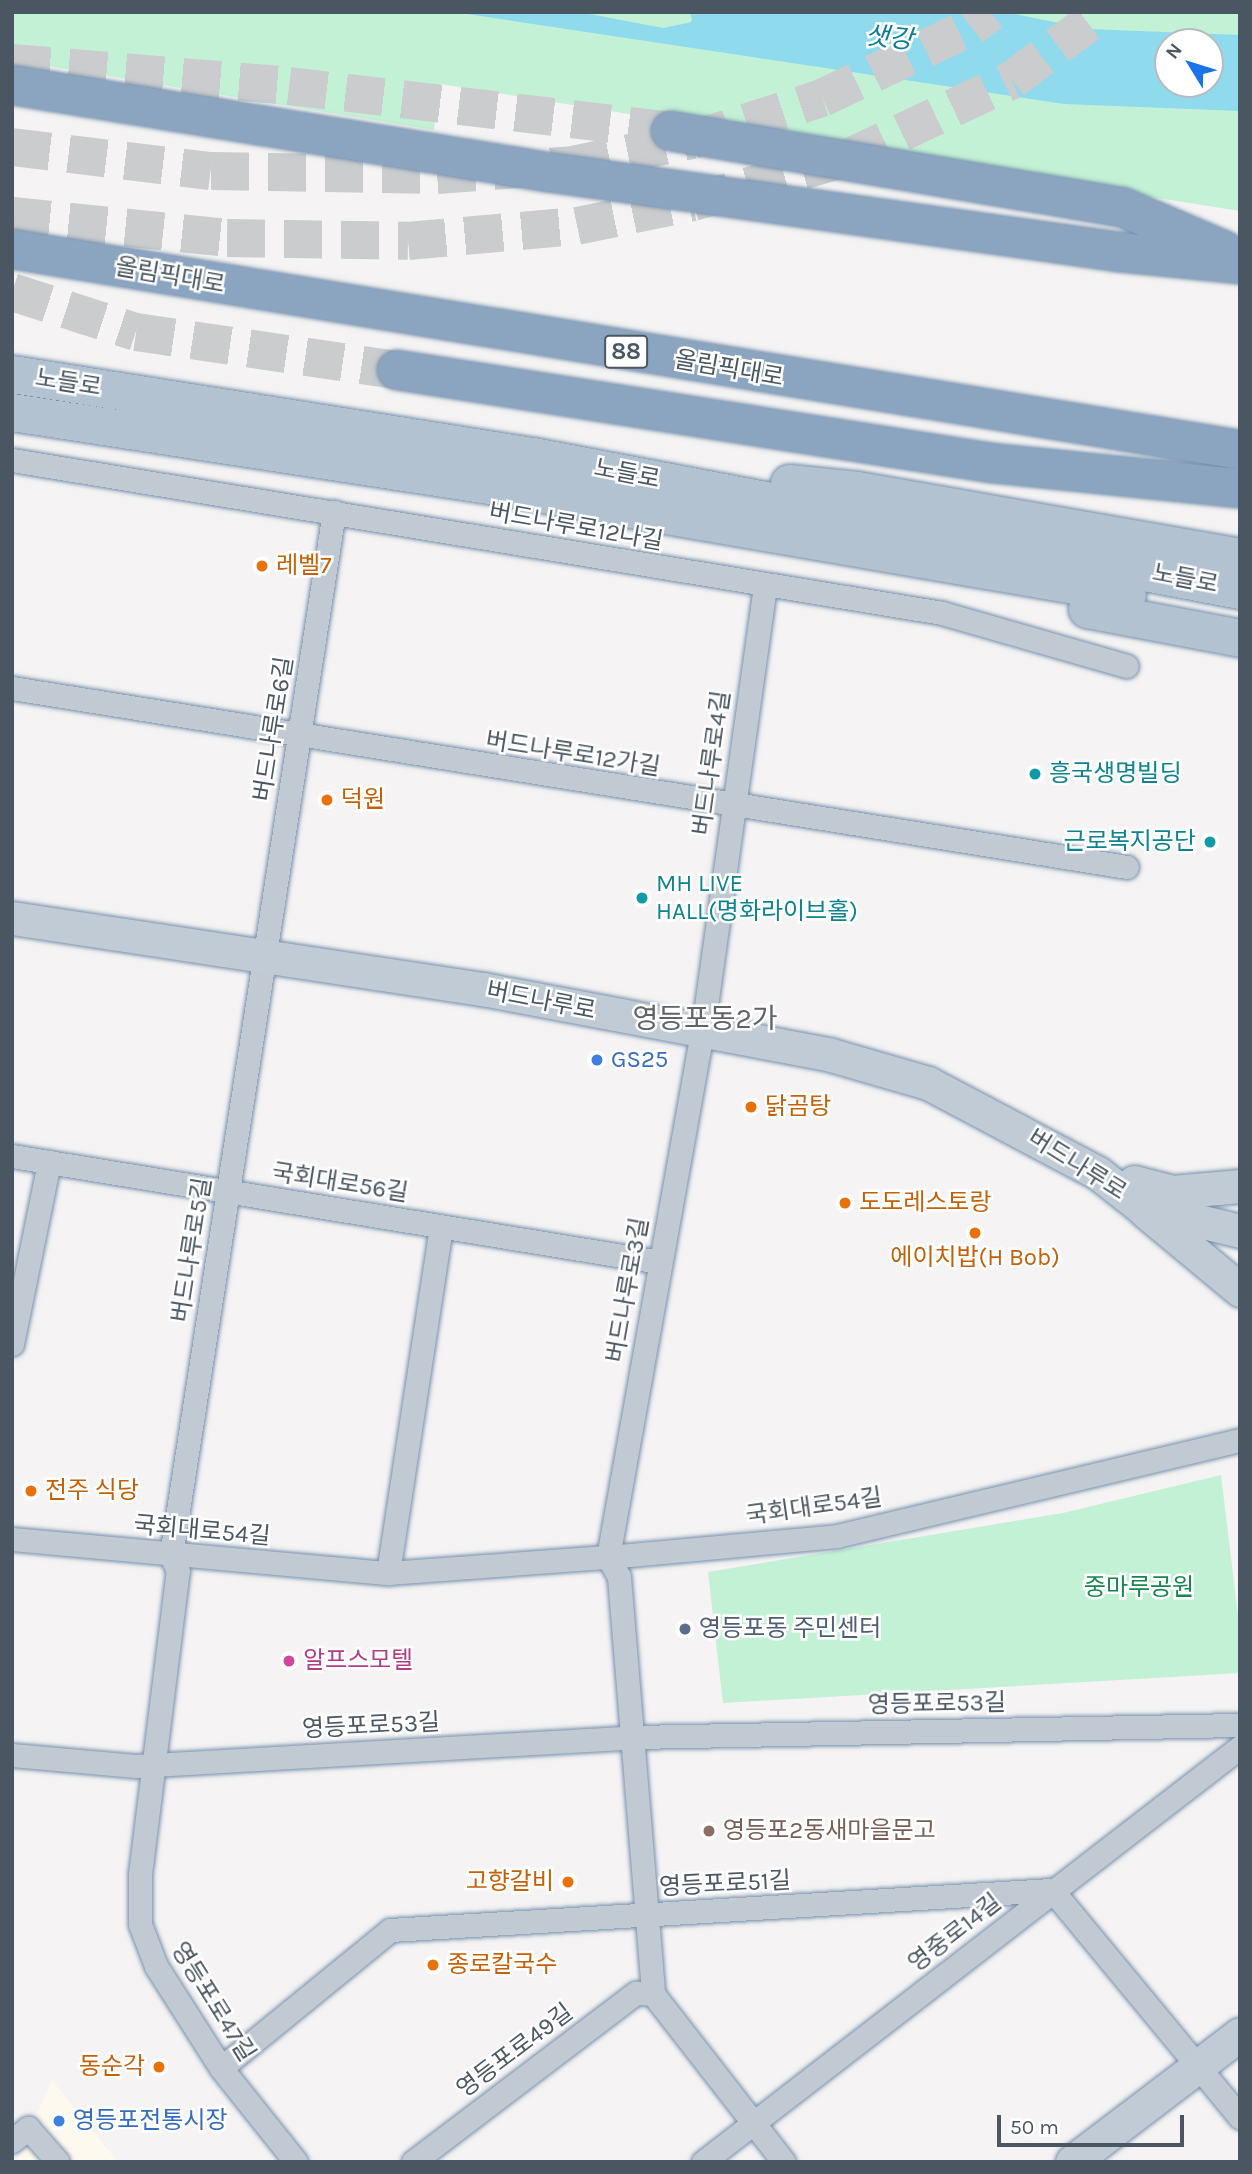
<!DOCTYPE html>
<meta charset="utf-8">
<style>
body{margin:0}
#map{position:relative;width:1252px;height:2174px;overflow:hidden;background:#f5f3f3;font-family:Karla,"Noto Sans KR",sans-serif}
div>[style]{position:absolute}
.commercial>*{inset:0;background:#fdf9ef}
.green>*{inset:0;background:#c3f1d5}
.water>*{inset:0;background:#90daee}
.stream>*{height:8px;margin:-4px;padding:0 4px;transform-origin:4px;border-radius:4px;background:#90daee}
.highway-tunnel>*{height:38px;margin-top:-19px;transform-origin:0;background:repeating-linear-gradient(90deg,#caccce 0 38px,transparent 0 57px)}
.roads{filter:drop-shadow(0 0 2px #7690ad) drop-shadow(0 0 2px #7690ad)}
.street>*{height:23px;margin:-11.5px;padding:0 11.5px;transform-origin:11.5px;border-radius:11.5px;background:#c1cad2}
.secondary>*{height:33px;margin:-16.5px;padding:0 16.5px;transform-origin:16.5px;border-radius:16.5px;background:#c1cbd6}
.primary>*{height:37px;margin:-18.5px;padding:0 18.5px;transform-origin:18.5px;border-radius:18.5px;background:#b3c2d1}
.highway>*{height:38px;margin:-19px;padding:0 19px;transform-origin:19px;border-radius:19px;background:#8ba5c1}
.dots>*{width:19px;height:19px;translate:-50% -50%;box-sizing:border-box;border:4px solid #fff;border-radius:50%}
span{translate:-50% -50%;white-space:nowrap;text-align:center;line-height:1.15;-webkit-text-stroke:5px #fff;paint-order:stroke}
.shield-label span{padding:2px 5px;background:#fff;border:2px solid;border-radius:5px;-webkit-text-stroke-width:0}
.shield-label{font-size:23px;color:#4a5661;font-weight:700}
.street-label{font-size:24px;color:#4a5661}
.food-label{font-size:24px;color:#c56008}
.left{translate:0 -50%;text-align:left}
.right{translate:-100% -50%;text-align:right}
.culture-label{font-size:24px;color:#0d838f}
.shop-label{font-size:24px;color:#366cbe}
.park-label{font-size:24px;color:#17864f}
.service-label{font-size:24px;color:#4e5e75}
.hotel-label{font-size:24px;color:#b23c85}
.education-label{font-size:24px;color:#785e54}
.water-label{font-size:26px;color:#0c7c9b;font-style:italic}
.quarter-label{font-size:28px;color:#5f6368}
.frame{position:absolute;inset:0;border:14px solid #4a5661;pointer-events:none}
.north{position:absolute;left:1154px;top:28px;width:70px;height:70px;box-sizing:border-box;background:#fff;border:2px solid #b7bbc0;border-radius:50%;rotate:308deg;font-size:19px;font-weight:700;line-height:28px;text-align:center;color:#4a5661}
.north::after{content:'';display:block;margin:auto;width:24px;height:32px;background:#1a73e8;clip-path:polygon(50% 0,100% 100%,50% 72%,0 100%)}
.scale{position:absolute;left:997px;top:2115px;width:187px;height:32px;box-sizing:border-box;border:4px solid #4a5661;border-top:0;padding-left:9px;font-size:21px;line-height:24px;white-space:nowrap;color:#4a5661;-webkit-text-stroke:5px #fff;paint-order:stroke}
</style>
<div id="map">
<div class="commercial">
<div style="clip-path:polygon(52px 2080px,118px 2162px,16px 2162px)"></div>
</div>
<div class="green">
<div style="clip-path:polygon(evenodd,12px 12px,1240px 12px,1240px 211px,440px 84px,434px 130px,12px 60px,12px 12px,1168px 42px,1210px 42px,1210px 84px,1168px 84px,1168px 42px)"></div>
<div style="clip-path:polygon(1221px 1475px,1240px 1632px,1240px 1673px,723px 1703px,708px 1572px,1063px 1513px)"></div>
</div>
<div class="water">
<div style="clip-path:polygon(evenodd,454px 12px,579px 12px,684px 32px,692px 20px,690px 12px,1005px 12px,1089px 29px,1240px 35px,1240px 111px,1064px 104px,454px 12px,1168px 42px,1210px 42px,1210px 84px,1168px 84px,1168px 42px)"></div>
</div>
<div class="stream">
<div style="left:664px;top:32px;width:33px;rotate:-12deg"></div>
</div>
<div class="highway-tunnel">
<div style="left:12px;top:63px;width:278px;rotate:4.7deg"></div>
<div style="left:289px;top:86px;width:385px;rotate:6.7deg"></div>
<div style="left:12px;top:147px;width:200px;rotate:6.9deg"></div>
<div style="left:211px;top:171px;width:226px;rotate:1deg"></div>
<div style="left:437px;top:175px;width:135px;rotate:-4.2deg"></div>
<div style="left:572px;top:165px;width:123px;rotate:-11.8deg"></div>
<div style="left:692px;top:140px;width:137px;rotate:-17.9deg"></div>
<div style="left:822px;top:98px;width:165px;rotate:-25.5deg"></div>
<div style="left:971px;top:27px;width:25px;rotate:-37deg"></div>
<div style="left:12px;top:216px;width:216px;rotate:5.8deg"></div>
<div style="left:227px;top:238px;width:181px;rotate:0.9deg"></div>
<div style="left:408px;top:241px;width:170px;rotate:-5.1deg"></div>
<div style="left:577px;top:226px;width:118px;rotate:-11.7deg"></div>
<div style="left:693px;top:202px;width:163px;rotate:-16deg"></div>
<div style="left:850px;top:157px;width:179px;rotate:-25.4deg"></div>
<div style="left:1012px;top:80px;width:114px;rotate:-36.8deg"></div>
<div style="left:12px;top:292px;width:130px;rotate:17.9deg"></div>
<div style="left:136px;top:332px;width:264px;rotate:8.3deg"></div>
</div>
<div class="roads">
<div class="street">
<div style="left:12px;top:460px;width:943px;rotate:9.34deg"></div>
<div style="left:942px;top:613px;width:192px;rotate:16deg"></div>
<div style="left:765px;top:586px;width:450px;rotate:98deg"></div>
<div style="left:702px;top:1032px;width:533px;rotate:100.15deg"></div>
<div style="left:608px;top:1557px;width:23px;rotate:61deg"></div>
<div style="left:619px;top:1577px;width:418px;rotate:85.3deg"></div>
<div style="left:653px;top:1994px;width:213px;rotate:52.1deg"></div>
<div style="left:12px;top:688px;width:1129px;rotate:9.12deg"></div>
<div style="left:12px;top:1156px;width:656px;rotate:9.3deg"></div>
<div style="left:12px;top:1344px;width:186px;rotate:-78.5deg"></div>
<div style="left:12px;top:1539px;width:378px;rotate:5.2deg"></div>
<div style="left:388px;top:1573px;width:221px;rotate:-4.2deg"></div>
<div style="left:608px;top:1557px;width:230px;rotate:-5.2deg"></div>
<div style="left:837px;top:1536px;width:414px;rotate:-13.4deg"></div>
<div style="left:388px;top:1573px;width:350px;rotate:-81.3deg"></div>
<div style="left:12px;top:1755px;width:124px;rotate:5.1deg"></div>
<div style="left:136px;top:1766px;width:500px;rotate:-3.3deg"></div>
<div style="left:635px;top:1737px;width:605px;rotate:-1.14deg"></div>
<div style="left:221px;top:2068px;width:218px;rotate:-39.2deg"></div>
<div style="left:390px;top:1930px;width:663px;rotate:-3.46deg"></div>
<div style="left:1052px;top:1890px;width:295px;rotate:50.4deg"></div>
<div style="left:12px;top:2141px;width:21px;rotate:-39deg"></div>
<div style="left:28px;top:2128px;width:45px;rotate:48.6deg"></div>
<div style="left:296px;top:2162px;width:120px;rotate:-128.6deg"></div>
<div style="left:221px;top:2068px;width:121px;rotate:-122.5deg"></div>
<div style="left:156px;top:1966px;width:45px;rotate:-110.9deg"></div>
<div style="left:140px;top:1924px;width:50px;rotate:-90deg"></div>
<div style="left:140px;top:1874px;width:305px;rotate:-82.9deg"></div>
<div style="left:178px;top:1571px;width:17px;rotate:-114deg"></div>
<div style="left:171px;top:1555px;width:1056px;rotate:-81.12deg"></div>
<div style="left:413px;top:2162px;width:280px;rotate:-37.2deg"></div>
<div style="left:636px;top:1993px;width:17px;rotate:3deg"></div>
<div style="left:703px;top:2162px;width:679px;rotate:-37.7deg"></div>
</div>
<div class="secondary">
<div style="left:12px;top:918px;width:476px;rotate:8.6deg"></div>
<div style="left:483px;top:989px;width:354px;rotate:10.7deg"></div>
<div style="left:831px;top:1055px;width:101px;rotate:16.1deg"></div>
<div style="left:928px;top:1083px;width:192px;rotate:27.9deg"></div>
<div style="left:1098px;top:1173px;width:55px;rotate:38.3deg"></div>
<div style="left:1141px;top:1207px;width:102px;rotate:13.6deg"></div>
<div style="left:1134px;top:1182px;width:40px;rotate:14.4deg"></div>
<div style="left:1173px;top:1192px;width:67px;rotate:-5.1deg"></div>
<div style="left:1145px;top:1211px;width:124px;rotate:39.7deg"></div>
<div style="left:1072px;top:2162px;width:211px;rotate:-37.3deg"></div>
</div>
<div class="primary">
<div style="left:12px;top:374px;width:533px;rotate:8.97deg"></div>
<div style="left:538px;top:457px;width:714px;rotate:10.73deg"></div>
<div style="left:12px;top:412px;width:491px;rotate:8.7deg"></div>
<div style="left:497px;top:486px;width:639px;rotate:9.73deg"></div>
<div style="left:789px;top:483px;width:68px;rotate:5.9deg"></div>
<div style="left:857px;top:490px;width:389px;rotate:9.9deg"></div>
<div style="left:1087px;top:609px;width:156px;rotate:10.7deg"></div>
</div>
<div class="highway">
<div style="left:12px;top:85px;width:542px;rotate:9.24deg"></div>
<div style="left:547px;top:172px;width:579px;rotate:7.95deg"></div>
<div style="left:1120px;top:252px;width:121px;rotate:5.7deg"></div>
<div style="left:671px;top:131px;width:457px;rotate:9.6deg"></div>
<div style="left:1122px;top:207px;width:112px;rotate:23.1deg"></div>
<div style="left:12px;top:249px;width:1244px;rotate:9.3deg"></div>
<div style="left:397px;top:370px;width:602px;rotate:8.88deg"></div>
<div style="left:992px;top:463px;width:249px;rotate:5.8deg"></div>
</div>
</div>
<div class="dots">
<div style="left:262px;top:566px;background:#e8710a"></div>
<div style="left:1035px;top:774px;background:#0f9aa8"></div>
<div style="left:327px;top:800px;background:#e8710a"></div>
<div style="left:1210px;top:842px;background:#0f9aa8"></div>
<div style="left:642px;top:898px;background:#0f9aa8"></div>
<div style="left:597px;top:1060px;background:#3f7fe0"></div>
<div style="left:751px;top:1107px;background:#e8710a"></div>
<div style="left:845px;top:1203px;background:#e8710a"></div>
<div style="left:975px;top:1233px;background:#e8710a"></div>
<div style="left:31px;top:1491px;background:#e8710a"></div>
<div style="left:685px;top:1629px;background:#5c6f8a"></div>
<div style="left:289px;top:1661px;background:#d1479c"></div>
<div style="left:709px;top:1831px;background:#8d6e63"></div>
<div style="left:568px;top:1882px;background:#e8710a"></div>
<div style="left:433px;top:1965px;background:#e8710a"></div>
<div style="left:159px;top:2067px;background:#e8710a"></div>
<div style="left:59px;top:2121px;background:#3f7fe0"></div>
</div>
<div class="shield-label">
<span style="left:626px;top:352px">88</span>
</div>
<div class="street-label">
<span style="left:170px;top:276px;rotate:10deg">올림픽대로</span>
<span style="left:729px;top:369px;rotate:10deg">올림픽대로</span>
<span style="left:68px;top:383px;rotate:9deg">노들로</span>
<span style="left:627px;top:474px;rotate:11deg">노들로</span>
<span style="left:576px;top:527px;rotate:10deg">버드나루로12나길</span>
<span style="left:1185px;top:579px;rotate:11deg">노들로</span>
<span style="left:274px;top:729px;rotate:-81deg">버드나루로6길</span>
<span style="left:573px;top:754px;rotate:9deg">버드나루로12가길</span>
<span style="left:712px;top:763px;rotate:-82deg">버드나루로4길</span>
<span style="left:541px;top:1001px;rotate:11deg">버드나루로</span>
<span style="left:1077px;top:1165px;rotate:32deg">버드나루로</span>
<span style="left:340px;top:1183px;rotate:9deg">국회대로56길</span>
<span style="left:192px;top:1250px;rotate:-81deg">버드나루로5길</span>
<span style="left:628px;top:1290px;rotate:-80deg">버드나루로3길</span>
<span style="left:814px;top:1507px;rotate:-8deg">국회대로54길</span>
<span style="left:202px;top:1531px;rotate:5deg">국회대로54길</span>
<span style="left:937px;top:1704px;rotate:-1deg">영등포로53길</span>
<span style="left:371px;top:1726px;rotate:-3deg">영등포로53길</span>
<span style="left:725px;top:1884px;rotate:-3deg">영등포로51길</span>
<span style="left:955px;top:1933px;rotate:-38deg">영중로14길</span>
<span style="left:213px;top:2002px;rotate:58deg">영등포로47길</span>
<span style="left:515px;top:2051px;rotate:-37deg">영등포로49길</span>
</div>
<div class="food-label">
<span class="left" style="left:276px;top:566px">레벨7</span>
<span class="left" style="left:341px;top:800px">덕원</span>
<span class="left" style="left:765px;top:1107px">닭곰탕</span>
<span class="left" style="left:859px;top:1203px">도도레스토랑</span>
<span style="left:975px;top:1258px">에이치밥(H Bob)</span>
<span class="left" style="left:45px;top:1491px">전주 식당</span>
<span class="right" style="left:554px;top:1882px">고향갈비</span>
<span class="left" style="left:447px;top:1965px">종로칼국수</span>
<span class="right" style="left:145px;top:2067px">동순각</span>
</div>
<div class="culture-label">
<span class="left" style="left:1049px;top:774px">흥국생명빌딩</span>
<span class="right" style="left:1196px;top:842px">근로복지공단</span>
<span class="left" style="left:656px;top:898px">MH LIVE<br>HALL(명화라이브홀)</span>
</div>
<div class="shop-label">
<span class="left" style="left:611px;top:1060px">GS25</span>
<span class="left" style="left:73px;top:2121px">영등포전통시장</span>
</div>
<div class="park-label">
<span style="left:1139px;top:1588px">중마루공원</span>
</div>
<div class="service-label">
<span class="left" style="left:699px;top:1629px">영등포동 주민센터</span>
</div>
<div class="hotel-label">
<span class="left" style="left:303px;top:1661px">알프스모텔</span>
</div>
<div class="education-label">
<span class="left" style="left:723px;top:1831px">영등포2동새마을문고</span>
</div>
<div class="water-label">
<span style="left:889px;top:38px;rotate:6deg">샛강</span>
</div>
<div class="quarter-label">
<span style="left:705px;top:1019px">영등포동2가</span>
</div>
<div class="frame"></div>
<div class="north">N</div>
<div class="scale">50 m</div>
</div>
